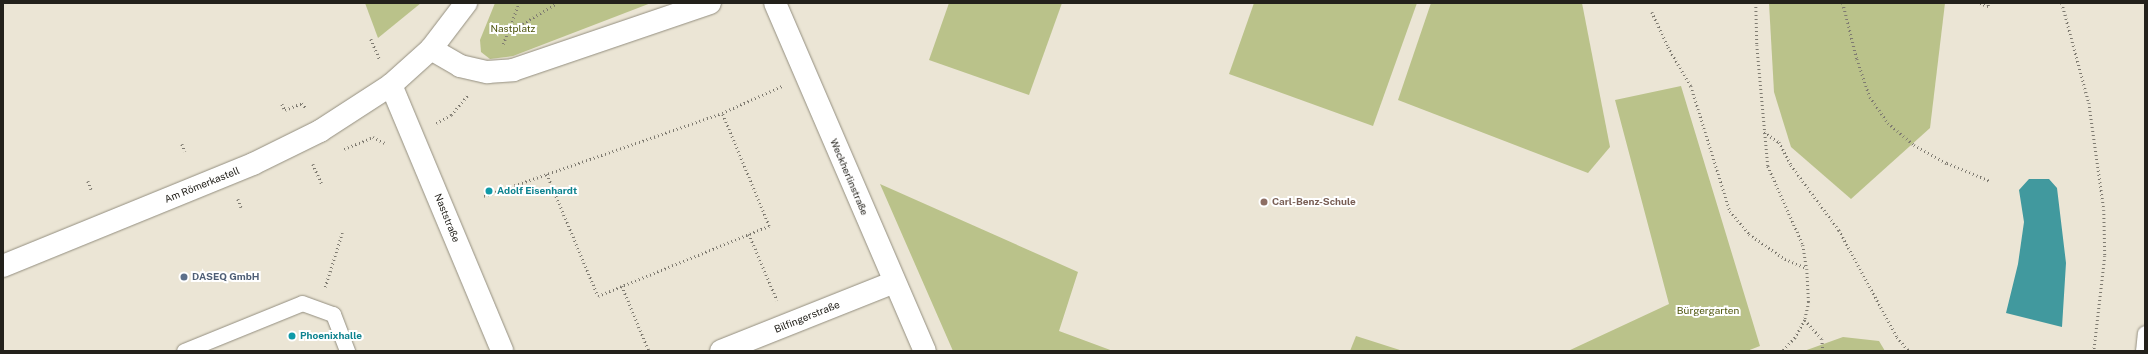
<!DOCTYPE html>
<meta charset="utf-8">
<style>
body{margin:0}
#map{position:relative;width:2148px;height:354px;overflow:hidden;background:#ebe5d5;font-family:"Public Sans",sans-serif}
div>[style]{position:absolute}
.green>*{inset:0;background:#bac28a}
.water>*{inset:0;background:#41999e}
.path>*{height:2.5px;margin-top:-1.25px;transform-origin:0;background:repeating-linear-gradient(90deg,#7f7b71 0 1px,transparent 0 4px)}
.roads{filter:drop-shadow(0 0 1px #938e7f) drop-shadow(0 0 1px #938e7f)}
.service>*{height:15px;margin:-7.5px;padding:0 7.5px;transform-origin:7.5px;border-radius:7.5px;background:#fff}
.minor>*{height:22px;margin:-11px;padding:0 11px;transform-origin:11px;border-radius:11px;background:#fff}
.tertiary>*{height:22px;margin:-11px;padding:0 11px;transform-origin:11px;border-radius:11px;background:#fff}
.dots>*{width:11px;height:11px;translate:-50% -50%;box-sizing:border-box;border:2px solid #fff;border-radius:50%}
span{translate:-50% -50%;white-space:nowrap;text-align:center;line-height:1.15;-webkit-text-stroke:4px #fff;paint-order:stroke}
.park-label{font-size:10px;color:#4d540b}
.street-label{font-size:10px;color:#23211b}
.culture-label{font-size:10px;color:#0d838f;font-weight:700}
.left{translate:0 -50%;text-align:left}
.education-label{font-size:10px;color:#785e54;font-weight:700}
.service-label{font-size:10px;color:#4e5e75;font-weight:700}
.frame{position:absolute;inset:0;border:4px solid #23211b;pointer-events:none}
</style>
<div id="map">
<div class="green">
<div style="clip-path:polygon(365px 3px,421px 3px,378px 38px)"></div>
<div style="clip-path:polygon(495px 3px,651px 3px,513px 56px,490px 59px,481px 52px,480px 40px)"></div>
<div style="clip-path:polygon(949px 3px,1062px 3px,1029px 95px,929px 60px)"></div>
<div style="clip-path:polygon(1254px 3px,1417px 3px,1373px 126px,1229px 74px)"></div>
<div style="clip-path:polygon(1431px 3px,1582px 3px,1610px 147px,1588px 173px,1398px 100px)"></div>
<div style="clip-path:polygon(1769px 3px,1945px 3px,1930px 128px,1851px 199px,1791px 147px,1774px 92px)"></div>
<div style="clip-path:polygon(1681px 86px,1760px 346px,1747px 351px,1568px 351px,1669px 304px,1615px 100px)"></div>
<div style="clip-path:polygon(880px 184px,1078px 272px,1059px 331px,1113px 351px,953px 351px)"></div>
<div style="clip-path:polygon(1356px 336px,1403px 351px,1350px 351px)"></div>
<div style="clip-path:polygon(1843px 337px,1879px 341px,1885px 351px,1804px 351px)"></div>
</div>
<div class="water">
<div style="clip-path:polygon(2029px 179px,2049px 179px,2057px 188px,2066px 263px,2062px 327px,2006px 313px,2018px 264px,2024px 222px,2019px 190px)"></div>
</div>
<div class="path">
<div style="left:1756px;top:3px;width:42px;rotate:88.6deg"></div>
<div style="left:1757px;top:45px;width:121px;rotate:84.8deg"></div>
<div style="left:1768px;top:166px;width:86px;rotate:66.1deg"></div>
<div style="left:1803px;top:245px;width:24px;rotate:81deg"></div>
<div style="left:1807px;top:269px;width:33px;rotate:87deg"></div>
<div style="left:1809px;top:302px;width:18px;rotate:103deg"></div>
<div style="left:1805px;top:320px;width:21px;rotate:119deg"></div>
<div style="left:1795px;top:338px;width:18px;rotate:133deg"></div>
<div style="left:1843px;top:3px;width:58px;rotate:76deg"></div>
<div style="left:1857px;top:59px;width:40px;rotate:71.1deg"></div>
<div style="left:1870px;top:97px;width:32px;rotate:55deg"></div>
<div style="left:1888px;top:123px;width:34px;rotate:40deg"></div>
<div style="left:1914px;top:145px;width:38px;rotate:29deg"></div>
<div style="left:1947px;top:163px;width:47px;rotate:22.7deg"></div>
<div style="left:1980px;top:3px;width:9px;rotate:21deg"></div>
<div style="left:1988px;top:6px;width:3px;rotate:-90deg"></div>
<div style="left:2062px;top:3px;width:104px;rotate:74.9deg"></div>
<div style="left:2089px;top:103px;width:108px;rotate:82deg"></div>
<div style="left:2104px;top:210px;width:46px;rotate:88.8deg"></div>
<div style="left:2105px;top:256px;width:96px;rotate:96.6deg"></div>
<div style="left:1652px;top:12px;width:38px;rotate:65deg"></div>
<div style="left:1668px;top:47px;width:45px;rotate:59.5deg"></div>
<div style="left:1691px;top:86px;width:131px;rotate:72.7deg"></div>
<div style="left:1730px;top:211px;width:30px;rotate:50deg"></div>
<div style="left:1749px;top:234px;width:44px;rotate:34.8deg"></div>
<div style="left:1785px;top:259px;width:23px;rotate:23deg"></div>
<div style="left:509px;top:32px;width:56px;rotate:-31.1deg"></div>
<div style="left:371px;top:39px;width:23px;rotate:67deg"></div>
<div style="left:503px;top:44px;width:44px;rotate:-68.7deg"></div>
<div style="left:282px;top:104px;width:7px;rotate:63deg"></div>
<div style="left:285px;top:110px;width:18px;rotate:-22deg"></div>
<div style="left:302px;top:103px;width:6px;rotate:51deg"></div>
<div style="left:436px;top:123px;width:17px;rotate:-28deg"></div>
<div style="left:451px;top:115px;width:26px;rotate:-50deg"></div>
<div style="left:1764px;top:132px;width:18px;rotate:34deg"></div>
<div style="left:1779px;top:142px;width:26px;rotate:62deg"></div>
<div style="left:1791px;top:165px;width:81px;rotate:53.6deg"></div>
<div style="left:1839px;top:230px;width:122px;rotate:61.5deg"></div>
<div style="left:1897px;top:337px;width:18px;rotate:49deg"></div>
<div style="left:182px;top:144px;width:8px;rotate:67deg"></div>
<div style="left:344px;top:149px;width:31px;rotate:-22deg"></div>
<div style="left:373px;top:137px;width:13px;rotate:27deg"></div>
<div style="left:313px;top:164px;width:22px;rotate:66deg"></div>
<div style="left:547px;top:174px;width:132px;rotate:67.3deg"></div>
<div style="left:598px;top:296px;width:185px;rotate:-22.3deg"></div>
<div style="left:769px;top:226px;width:122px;rotate:-112.6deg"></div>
<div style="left:88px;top:181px;width:9px;rotate:69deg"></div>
<div style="left:484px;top:196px;width:252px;rotate:-19.2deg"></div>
<div style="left:722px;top:113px;width:66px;rotate:-24.2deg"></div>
<div style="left:238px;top:199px;width:9px;rotate:69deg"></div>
<div style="left:749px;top:234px;width:72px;rotate:67deg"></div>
<div style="left:622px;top:286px;width:70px;rotate:67.4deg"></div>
<div style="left:325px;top:287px;width:57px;rotate:-72.5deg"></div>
<div style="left:1805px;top:320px;width:25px;rotate:48deg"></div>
<div style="left:1822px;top:339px;width:12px;rotate:85deg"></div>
</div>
<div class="roads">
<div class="service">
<div style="left:184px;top:351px;width:127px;rotate:-22.1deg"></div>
<div style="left:302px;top:303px;width:33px;rotate:20deg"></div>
<div style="left:333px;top:314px;width:40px;rotate:69deg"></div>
<div style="left:2143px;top:351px;width:18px;rotate:-84deg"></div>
</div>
<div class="minor">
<div style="left:775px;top:3px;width:379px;rotate:66.7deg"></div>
<div style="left:431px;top:49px;width:34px;rotate:30deg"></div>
<div style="left:460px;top:66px;width:28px;rotate:13deg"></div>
<div style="left:487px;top:72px;width:26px;rotate:-4deg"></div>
<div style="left:513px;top:70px;width:208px;rotate:-18.8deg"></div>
<div style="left:391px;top:85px;width:288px;rotate:67.3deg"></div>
<div style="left:721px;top:351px;width:186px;rotate:-21.7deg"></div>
</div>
<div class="tertiary">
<div style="left:3px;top:266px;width:270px;rotate:-22.2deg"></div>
<div style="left:253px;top:164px;width:75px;rotate:-26.2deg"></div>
<div style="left:320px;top:131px;width:85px;rotate:-32.9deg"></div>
<div style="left:391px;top:85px;width:54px;rotate:-42deg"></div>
<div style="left:431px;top:49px;width:58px;rotate:-52.7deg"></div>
</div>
</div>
<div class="dots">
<div style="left:489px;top:191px;background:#0f9aa8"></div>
<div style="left:1264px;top:202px;background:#8d6e63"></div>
<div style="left:184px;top:277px;background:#5c6f8a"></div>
<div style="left:292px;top:336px;background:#0f9aa8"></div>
</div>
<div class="park-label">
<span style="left:513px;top:29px">Nastplatz</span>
<span style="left:1708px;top:311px">Bürgergarten</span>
</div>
<div class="street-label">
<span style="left:849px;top:177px;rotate:67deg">Weckherlinstraße</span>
<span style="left:202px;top:185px;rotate:-22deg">Am Römerkastell</span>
<span style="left:447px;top:218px;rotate:68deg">Naststraße</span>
<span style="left:807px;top:317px;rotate:-22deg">Bilfingerstraße</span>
</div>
<div class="culture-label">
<span class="left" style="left:497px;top:191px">Adolf Eisenhardt</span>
<span class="left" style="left:300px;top:336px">Phoenixhalle</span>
</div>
<div class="education-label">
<span class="left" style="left:1272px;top:202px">Carl-Benz-Schule</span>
</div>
<div class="service-label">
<span class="left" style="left:192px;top:277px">DASEQ GmbH</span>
</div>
<div class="frame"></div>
</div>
